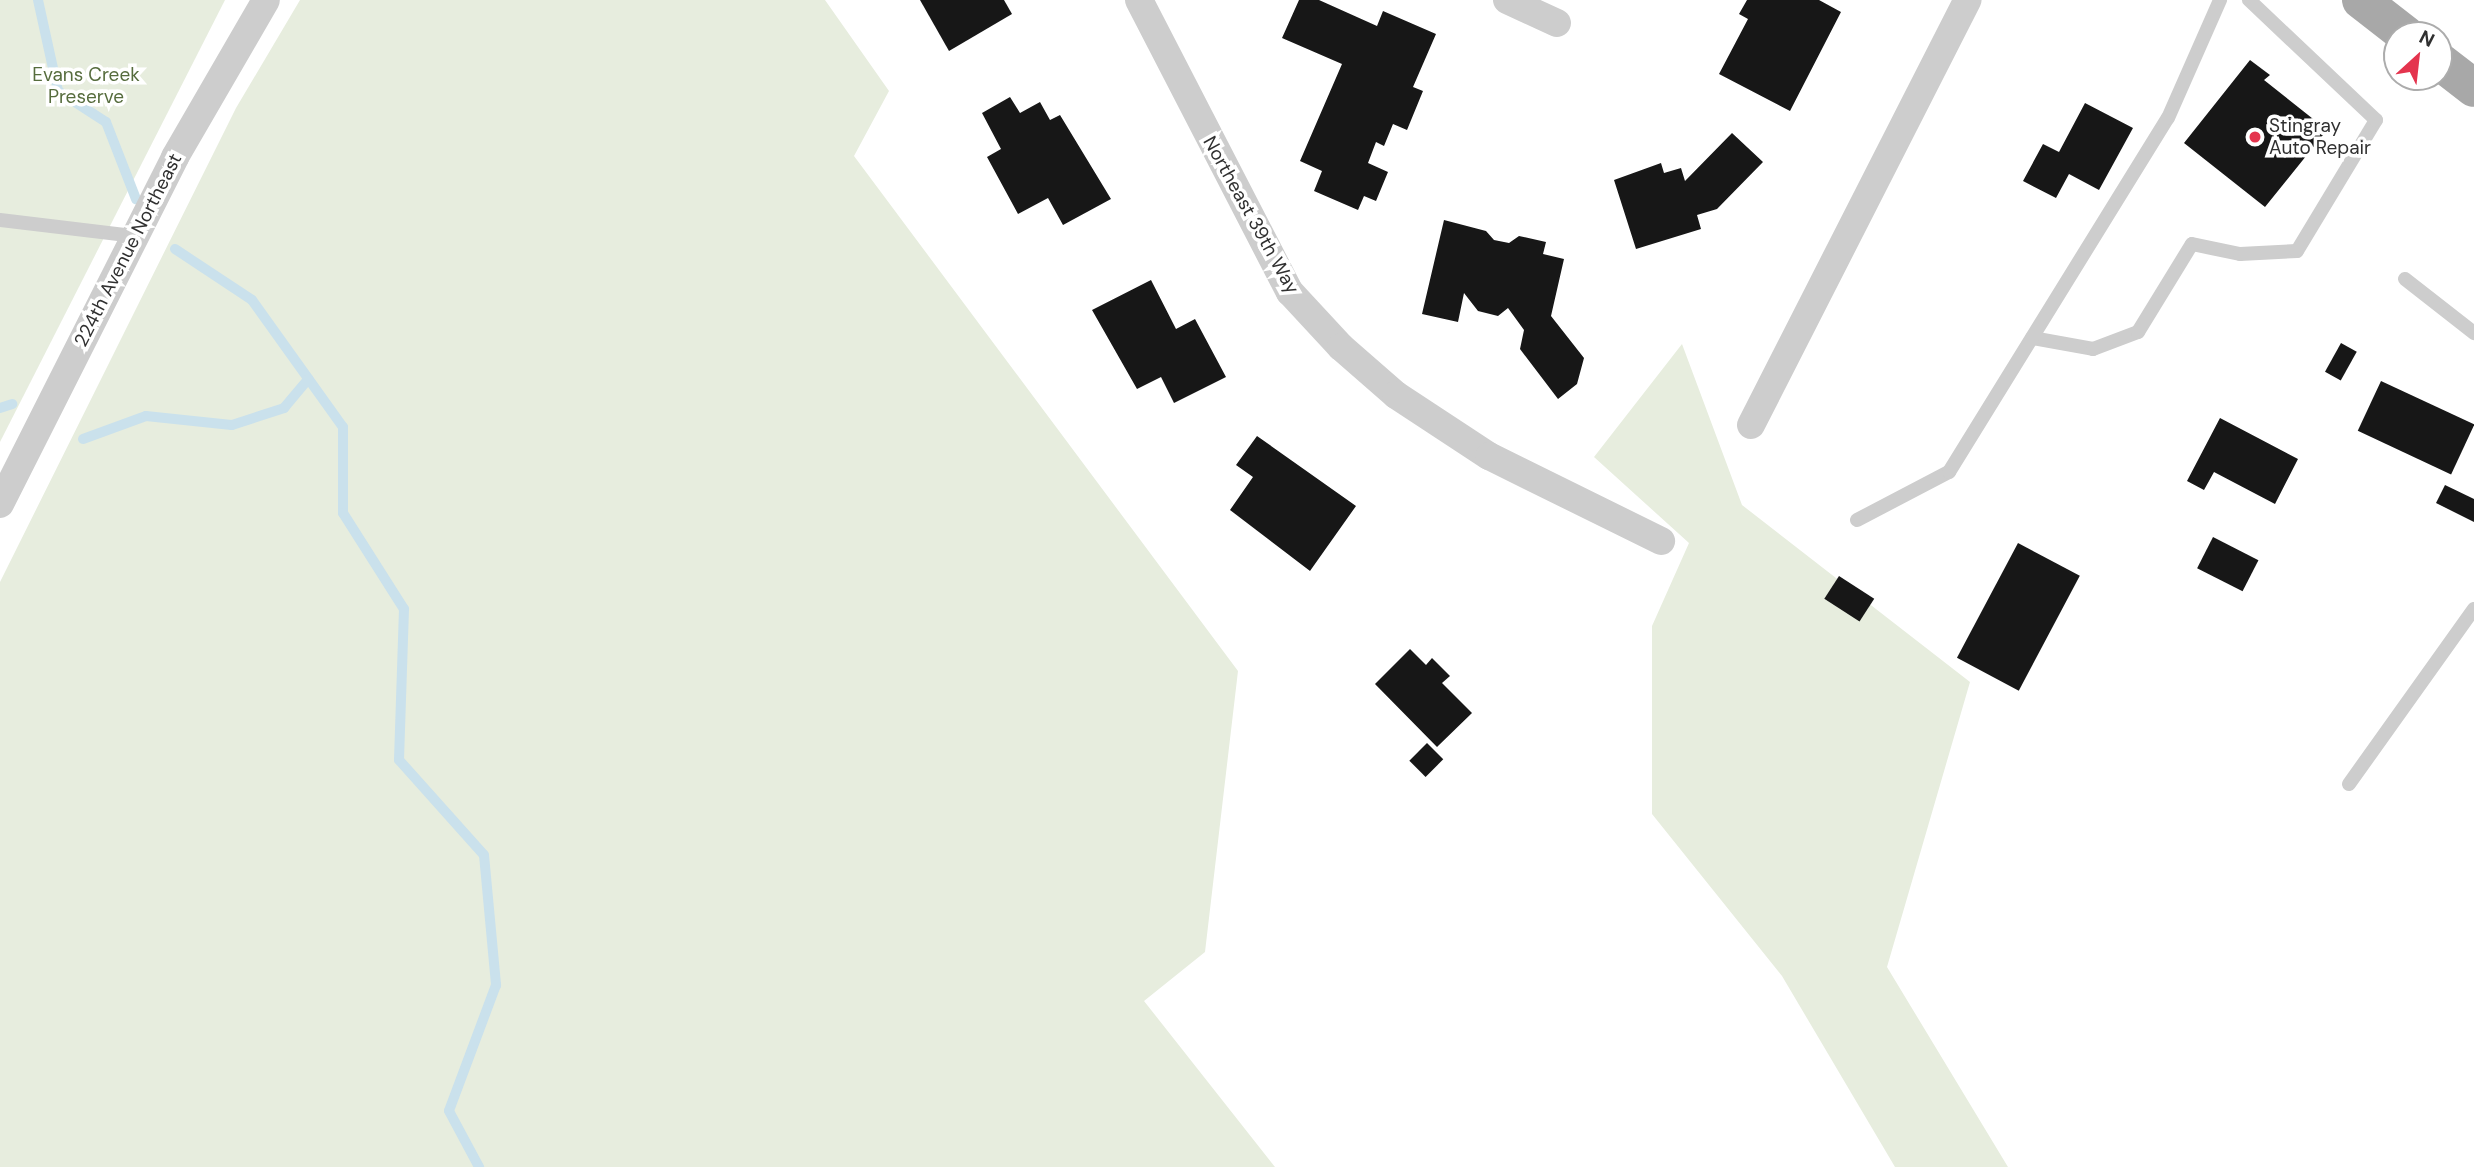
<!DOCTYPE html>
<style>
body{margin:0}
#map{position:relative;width:2474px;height:1167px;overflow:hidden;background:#fff;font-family:"DM Sans",sans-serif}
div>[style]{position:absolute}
.green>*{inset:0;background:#e7edde}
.stream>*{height:10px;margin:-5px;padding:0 5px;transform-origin:5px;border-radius:5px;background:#cae1ec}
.building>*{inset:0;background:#171717;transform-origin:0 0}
.lane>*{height:14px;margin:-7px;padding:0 7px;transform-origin:7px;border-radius:7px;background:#cdcdcd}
.street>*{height:28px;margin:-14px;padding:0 14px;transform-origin:14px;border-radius:14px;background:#cdcdcd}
.primary>*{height:38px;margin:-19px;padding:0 19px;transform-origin:19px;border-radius:19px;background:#a8a8a8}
.dots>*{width:19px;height:19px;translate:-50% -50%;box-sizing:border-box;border:4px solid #fff;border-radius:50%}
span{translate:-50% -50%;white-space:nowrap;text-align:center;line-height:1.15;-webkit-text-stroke:7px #fff;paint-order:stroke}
.park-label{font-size:19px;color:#566c3d}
.poi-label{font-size:19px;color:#303030}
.left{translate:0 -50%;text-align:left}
.street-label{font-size:19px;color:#303030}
.north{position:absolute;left:2383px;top:21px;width:70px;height:70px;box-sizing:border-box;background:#fff;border:2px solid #acacac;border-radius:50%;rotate:27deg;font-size:19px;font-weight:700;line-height:28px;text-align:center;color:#303030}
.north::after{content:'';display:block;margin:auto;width:24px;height:32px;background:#e4344e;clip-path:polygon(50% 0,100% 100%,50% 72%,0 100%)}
</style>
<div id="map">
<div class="green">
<div style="clip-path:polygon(0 0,225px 0,0 442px)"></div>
<div style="clip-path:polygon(300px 0,825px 0,889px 91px,854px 156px,1238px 671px,1205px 952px,1144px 1001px,1275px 1167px,0 1167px,0 582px,236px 108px)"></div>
<div style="clip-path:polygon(1682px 344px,1742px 505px,1970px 682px,1887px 967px,2008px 1167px,1895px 1167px,1782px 976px,1652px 814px,1652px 626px,1689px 543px,1594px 457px)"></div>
</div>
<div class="stream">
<div style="left:38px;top:0;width:93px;rotate:77.6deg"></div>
<div style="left:58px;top:91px;width:57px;rotate:32.9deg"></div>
<div style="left:106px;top:122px;width:83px;rotate:68.7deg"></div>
<div style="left:175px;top:249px;width:92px;rotate:33.5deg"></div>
<div style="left:252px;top:300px;width:156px;rotate:54.4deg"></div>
<div style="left:343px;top:427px;width:86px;rotate:90deg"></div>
<div style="left:343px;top:513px;width:114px;rotate:57.6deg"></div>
<div style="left:404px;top:609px;width:151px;rotate:91.9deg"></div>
<div style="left:399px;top:760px;width:127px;rotate:48.2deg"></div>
<div style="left:484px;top:855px;width:131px;rotate:84.7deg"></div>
<div style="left:496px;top:985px;width:134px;rotate:110.5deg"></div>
<div style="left:449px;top:1111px;width:64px;rotate:61.8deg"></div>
<div style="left:0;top:408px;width:13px;rotate:-18deg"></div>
<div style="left:83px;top:439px;width:67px;rotate:-20.1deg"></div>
<div style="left:146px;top:416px;width:86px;rotate:6deg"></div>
<div style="left:232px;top:425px;width:55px;rotate:-18.1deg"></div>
<div style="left:284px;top:408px;width:38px;rotate:-50deg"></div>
</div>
<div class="building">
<div style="clip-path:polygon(920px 0,1004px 0,1012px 14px,949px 51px)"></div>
<div style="clip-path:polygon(1299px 0,1319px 0,1377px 26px,1383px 11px,1436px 34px,1413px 87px,1423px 91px,1407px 130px,1393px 124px,1384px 146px,1376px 142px,1368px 163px,1388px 172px,1376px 201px,1364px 196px,1358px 210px,1314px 191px,1322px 171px,1300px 161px,1342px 64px,1282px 38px)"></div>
<div style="clip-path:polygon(1747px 0,1819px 0,1841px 12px,1790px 111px,1719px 74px,1748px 19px,1739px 14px)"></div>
<div style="clip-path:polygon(2250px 60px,2270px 75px,2264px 80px,2327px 130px,2265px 207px,2184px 143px)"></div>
<div style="clip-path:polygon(1010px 97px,1020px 113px,1040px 102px,1050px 120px,1060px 115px,1111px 199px,1063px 225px,1048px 198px,1018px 214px,987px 157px,1001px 149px,982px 113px)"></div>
<div style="clip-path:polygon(2085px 103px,2133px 128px,2099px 190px,2069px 174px,2056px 198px,2023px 181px,2043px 144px,2059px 152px)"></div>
<div style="clip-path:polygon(1732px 133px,1763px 162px,1717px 209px,1697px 215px,1701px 229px,1636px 249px,1614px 180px,1661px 163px,1664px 173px,1681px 168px,1685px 181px)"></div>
<div style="clip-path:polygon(1444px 220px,1486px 231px,1494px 240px,1509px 243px,1519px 236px,1546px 242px,1543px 254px,1564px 259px,1551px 316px,1584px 358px,1577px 384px,1558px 399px,1520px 349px,1524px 330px,1508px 308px,1498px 316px,1478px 311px,1464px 293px,1458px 322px,1422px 314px)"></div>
<div style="clip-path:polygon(1151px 280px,1176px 329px,1195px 319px,1226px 377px,1174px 403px,1161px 377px,1137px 389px,1092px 310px)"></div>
<div style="left:2341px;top:343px;width:18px;height:33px;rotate:29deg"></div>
<div style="left:2381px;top:381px;width:103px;height:55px;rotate:25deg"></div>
<div style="clip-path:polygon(2220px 418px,2298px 459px,2275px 504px,2214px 472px,2204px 490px,2187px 481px)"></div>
<div style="clip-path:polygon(1257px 436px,1356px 506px,1310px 571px,1230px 510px,1253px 477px,1236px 465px)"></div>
<div style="clip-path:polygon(2445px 485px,2474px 499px,2474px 522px,2436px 503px)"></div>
<div style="left:2213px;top:537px;width:51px;height:35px;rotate:27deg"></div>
<div style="left:2018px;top:543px;width:70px;height:130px;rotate:28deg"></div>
<div style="left:1839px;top:576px;width:42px;height:27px;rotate:33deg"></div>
<div style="clip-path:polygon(1410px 649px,1426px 665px,1432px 658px,1450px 676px,1442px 683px,1472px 713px,1437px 747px,1375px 684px)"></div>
<div style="left:1427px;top:743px;width:23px;height:25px;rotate:45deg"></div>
</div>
<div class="lane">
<div style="left:0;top:220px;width:136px;rotate:6.8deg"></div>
<div style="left:2405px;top:279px;width:88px;rotate:38deg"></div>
<div style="left:2032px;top:338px;width:62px;rotate:10.2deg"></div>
<div style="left:2093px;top:349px;width:48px;rotate:-20.7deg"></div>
<div style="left:2138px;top:332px;width:103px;rotate:-58.5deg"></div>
<div style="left:2192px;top:244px;width:49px;rotate:11.8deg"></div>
<div style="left:2240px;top:254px;width:57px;rotate:-3deg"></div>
<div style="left:2297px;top:251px;width:153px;rotate:-58.9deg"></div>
<div style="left:2376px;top:120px;width:175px;rotate:-136.6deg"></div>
<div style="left:1857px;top:520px;width:104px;rotate:-27.6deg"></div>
<div style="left:1949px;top:472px;width:416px;rotate:-58.3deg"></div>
<div style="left:2168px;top:118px;width:129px;rotate:-66.2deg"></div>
<div style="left:2349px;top:784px;width:215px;rotate:-54.5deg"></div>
</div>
<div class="street">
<div style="left:1139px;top:0;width:329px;rotate:62.7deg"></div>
<div style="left:1290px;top:292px;width:75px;rotate:47.2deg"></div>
<div style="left:1341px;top:347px;width:73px;rotate:41.1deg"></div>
<div style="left:1396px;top:395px;width:111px;rotate:33.3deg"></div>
<div style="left:1489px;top:456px;width:192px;rotate:26.3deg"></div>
<div style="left:1507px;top:0;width:55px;rotate:24.7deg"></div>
<div style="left:1751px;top:425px;width:477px;rotate:-63deg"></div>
<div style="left:0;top:504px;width:389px;rotate:-63.2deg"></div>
<div style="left:175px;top:157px;width:181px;rotate:-59.9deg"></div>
</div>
<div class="primary">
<div style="left:2361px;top:0;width:57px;rotate:37.9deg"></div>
<div style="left:2439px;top:61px;width:44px;rotate:37.6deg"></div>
</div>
<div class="dots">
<div style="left:2255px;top:137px;background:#e4344e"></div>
</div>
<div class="park-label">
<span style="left:86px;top:86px">Evans Creek<br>Preserve</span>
</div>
<div class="poi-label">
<span class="left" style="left:2269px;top:137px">Stingray<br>Auto Repair</span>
</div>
<div class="street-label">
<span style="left:1251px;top:215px;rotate:61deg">Northeast 39th Way</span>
<span style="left:128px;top:250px;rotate:-63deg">224th Avenue Northeast</span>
</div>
<div class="north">N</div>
</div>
